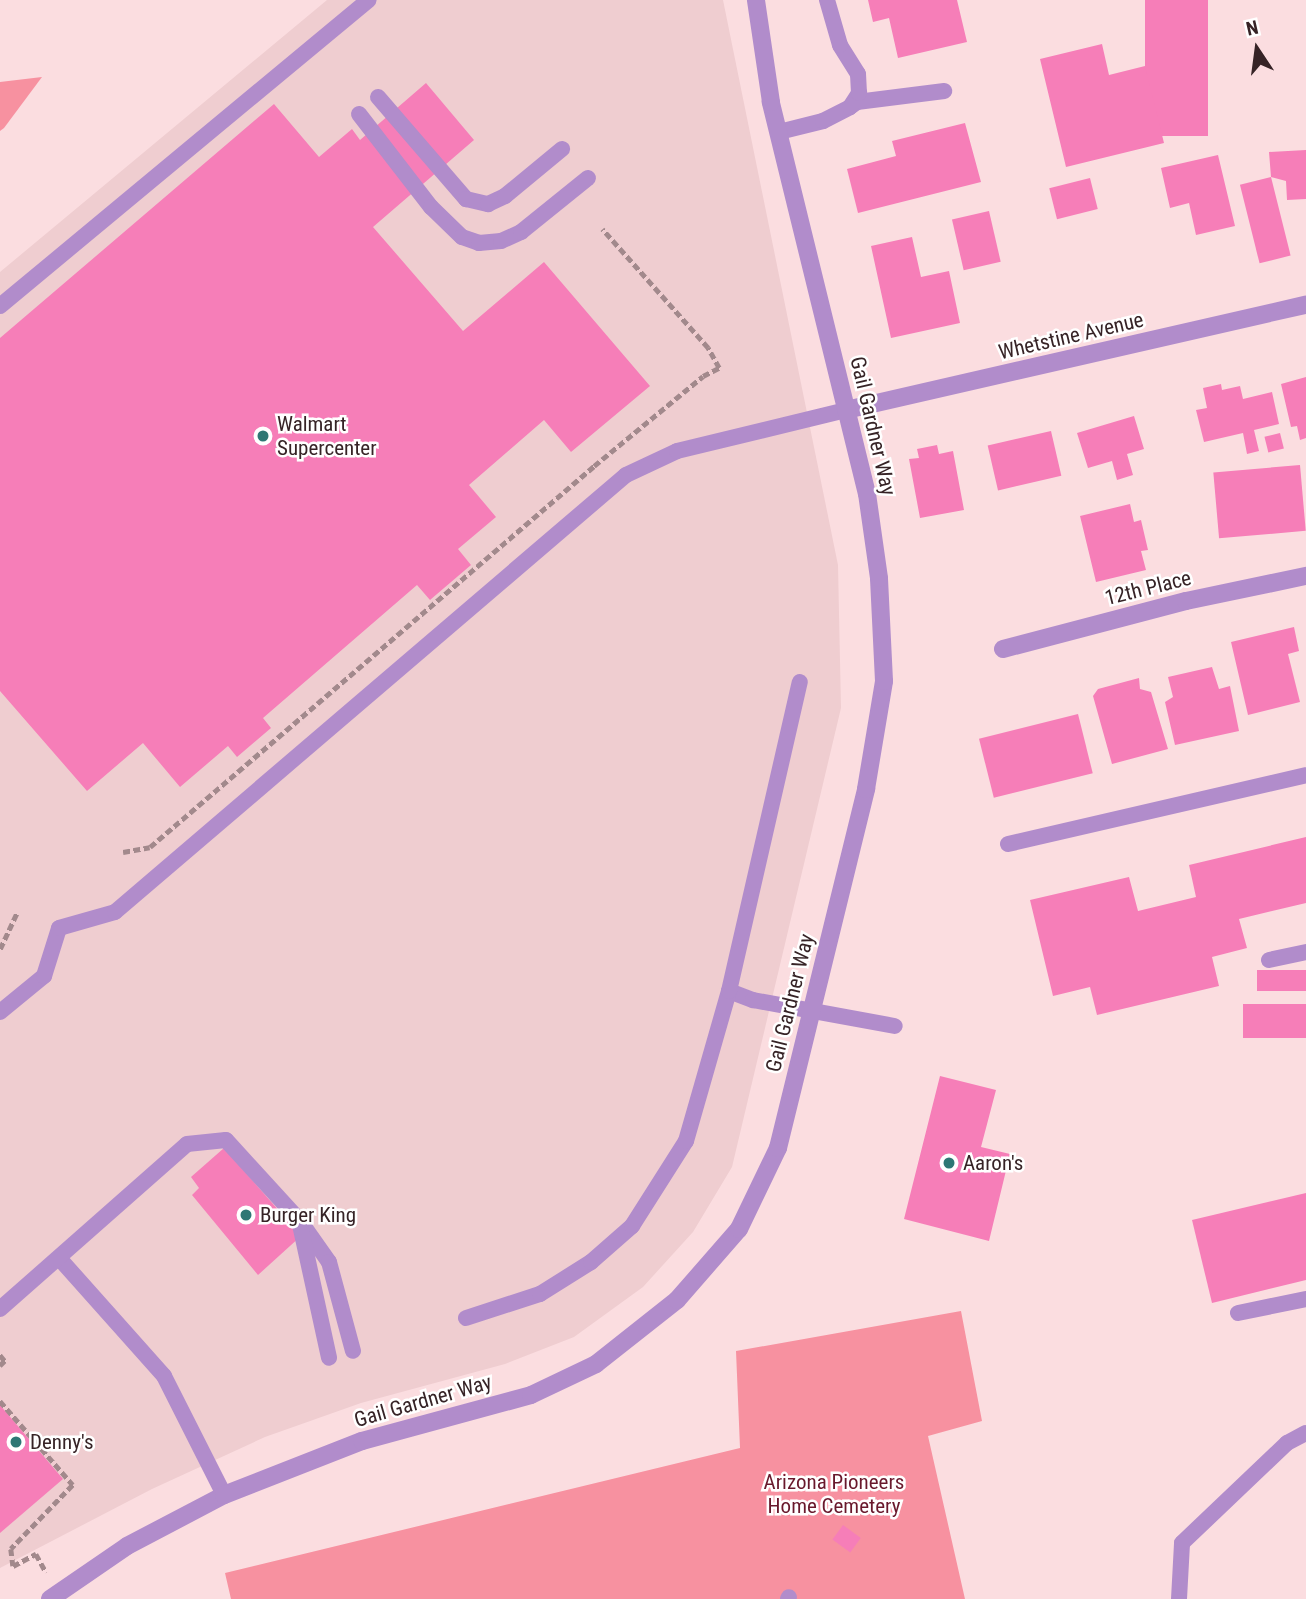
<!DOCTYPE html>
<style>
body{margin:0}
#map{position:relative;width:1306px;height:1599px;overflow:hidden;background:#fbdde0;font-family:"Roboto Condensed",sans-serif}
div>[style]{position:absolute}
.built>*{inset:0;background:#efcdd0}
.green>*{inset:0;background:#f791a0}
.building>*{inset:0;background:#f67eb8;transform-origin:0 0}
.path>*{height:4.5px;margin-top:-2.25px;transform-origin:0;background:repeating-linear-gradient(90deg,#a2898c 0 7px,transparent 0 10.5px)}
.service>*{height:16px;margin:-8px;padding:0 8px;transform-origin:8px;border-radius:8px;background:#b18ccb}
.minor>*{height:18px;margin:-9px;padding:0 9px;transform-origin:9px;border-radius:9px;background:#b18ccb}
.tertiary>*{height:18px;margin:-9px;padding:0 9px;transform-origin:9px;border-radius:9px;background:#b18ccb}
.dots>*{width:19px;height:19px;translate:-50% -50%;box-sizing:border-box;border:4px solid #fff;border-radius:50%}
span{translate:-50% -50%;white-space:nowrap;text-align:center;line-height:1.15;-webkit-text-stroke:5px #fff;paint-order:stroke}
.street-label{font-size:21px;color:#362326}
.poi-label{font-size:21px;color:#362326}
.left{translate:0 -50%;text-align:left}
.park-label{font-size:21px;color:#69182c}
.north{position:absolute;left:1222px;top:14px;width:70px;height:70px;-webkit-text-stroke:5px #fff;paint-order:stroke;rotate:347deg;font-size:19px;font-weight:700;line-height:28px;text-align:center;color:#362326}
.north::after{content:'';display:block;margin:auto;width:24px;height:32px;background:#362326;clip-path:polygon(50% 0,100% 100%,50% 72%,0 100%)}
</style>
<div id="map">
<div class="built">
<div style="clip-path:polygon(327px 0,723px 0,838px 565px,841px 708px,732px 1167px,693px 1232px,643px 1287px,574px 1337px,505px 1364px,361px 1403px,265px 1437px,152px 1489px,0 1568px,0 272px)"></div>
</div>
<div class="green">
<div style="clip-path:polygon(42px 77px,4px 128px,0 131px,0 82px)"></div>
<div style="clip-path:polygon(961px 1311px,982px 1421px,928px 1436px,965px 1599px,231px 1599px,225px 1573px,740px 1448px,736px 1351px)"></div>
</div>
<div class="building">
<div style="clip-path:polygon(868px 0,957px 0,967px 42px,898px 58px,889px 18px,873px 22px)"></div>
<div style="left:1145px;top:0;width:63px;height:136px"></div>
<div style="clip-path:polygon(1102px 44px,1109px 75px,1145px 66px,1164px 143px,1066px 167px,1040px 59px)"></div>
<div style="clip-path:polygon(426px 83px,474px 140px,373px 227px,463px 331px,544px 262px,650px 386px,571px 452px,544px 420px,469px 485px,496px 517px,458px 549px,471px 565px,430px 600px,417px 585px,263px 718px,271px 728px,237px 757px,228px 746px,180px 787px,143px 743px,87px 791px,0 691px,0 338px,274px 104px,319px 157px,352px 129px,360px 140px)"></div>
<div style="clip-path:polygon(965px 123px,981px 182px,858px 213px,847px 169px,896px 156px,892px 141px)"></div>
<div style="clip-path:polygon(1306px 150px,1306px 199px,1287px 200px,1286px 181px,1271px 177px,1269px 152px)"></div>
<div style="clip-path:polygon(1218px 155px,1235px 226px,1196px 235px,1189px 203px,1170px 208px,1161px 168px)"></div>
<div style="left:1271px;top:177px;width:81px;height:32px;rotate:76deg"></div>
<div style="left:1090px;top:178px;width:32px;height:42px;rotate:76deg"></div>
<div style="left:989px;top:211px;width:52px;height:38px;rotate:77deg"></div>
<div style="clip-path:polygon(912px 237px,921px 277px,949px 271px,960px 323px,891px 338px,871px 246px)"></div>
<div style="clip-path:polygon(1306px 377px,1306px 438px,1300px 440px,1297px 426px,1291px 427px,1281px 384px)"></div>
<div style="clip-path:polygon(1221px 384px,1222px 390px,1240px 386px,1243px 399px,1272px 392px,1279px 424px,1254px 430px,1259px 451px,1247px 454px,1243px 433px,1204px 442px,1196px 410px,1207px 408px,1203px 388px)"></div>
<div style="clip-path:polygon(1134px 416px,1144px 449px,1127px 454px,1133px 475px,1117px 480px,1112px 461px,1088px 468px,1077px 433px)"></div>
<div style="left:1051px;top:431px;width:46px;height:65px;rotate:77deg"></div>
<div style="left:1280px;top:433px;width:16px;height:16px;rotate:76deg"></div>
<div style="clip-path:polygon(937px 445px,939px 454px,953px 451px,964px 510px,920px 518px,909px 459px,919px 458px,917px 449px)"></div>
<div style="left:1300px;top:465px;width:66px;height:87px;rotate:85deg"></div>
<div style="clip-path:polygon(1130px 504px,1134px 522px,1141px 520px,1148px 550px,1141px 551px,1146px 570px,1096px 582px,1080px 516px)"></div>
<div style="clip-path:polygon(1294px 627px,1299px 651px,1288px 654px,1300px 702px,1248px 715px,1231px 642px)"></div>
<div style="clip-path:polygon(1212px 667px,1219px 689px,1230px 686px,1239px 731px,1175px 745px,1165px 702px,1173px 697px,1168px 677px)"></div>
<div style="clip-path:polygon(1139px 678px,1140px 689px,1151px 692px,1168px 749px,1112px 764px,1093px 696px,1098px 689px)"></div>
<div style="left:1078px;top:714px;width:61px;height:102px;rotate:76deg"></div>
<div style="clip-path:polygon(1306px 837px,1306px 903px,1239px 919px,1247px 948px,1212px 957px,1219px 986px,1097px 1015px,1090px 987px,1053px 996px,1030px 900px,1129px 877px,1138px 911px,1196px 897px,1189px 865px)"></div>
<div style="left:1306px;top:970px;width:21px;height:49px;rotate:90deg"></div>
<div style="left:1306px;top:1004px;width:34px;height:63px;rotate:90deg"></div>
<div style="clip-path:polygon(940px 1076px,996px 1090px,981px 1147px,1010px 1154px,989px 1241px,904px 1219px)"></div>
<div style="clip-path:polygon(224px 1148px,301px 1236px,258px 1275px,192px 1195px,199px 1188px,191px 1177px)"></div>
<div style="clip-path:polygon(1306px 1193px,1306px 1280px,1212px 1303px,1192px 1220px)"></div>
<div style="clip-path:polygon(0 1405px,63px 1479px,0 1533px)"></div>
<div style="left:843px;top:1525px;width:22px;height:18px;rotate:36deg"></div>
</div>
<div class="path">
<div style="left:123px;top:852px;width:27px;rotate:-10deg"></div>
<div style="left:150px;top:847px;width:585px;rotate:-40.63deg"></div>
<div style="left:594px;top:466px;width:141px;rotate:-39.5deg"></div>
<div style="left:703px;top:376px;width:18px;rotate:-27deg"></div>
<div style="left:719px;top:368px;width:23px;rotate:-119deg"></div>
<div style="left:708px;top:348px;width:159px;rotate:-131.7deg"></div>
<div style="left:0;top:949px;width:40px;rotate:-65deg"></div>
<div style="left:0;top:1355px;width:8px;rotate:50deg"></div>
<div style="left:5px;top:1361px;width:7px;rotate:135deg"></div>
<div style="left:0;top:1401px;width:111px;rotate:49deg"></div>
<div style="left:73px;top:1485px;width:89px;rotate:134.1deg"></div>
<div style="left:11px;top:1549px;width:17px;rotate:83deg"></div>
<div style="left:13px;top:1566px;width:26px;rotate:-28deg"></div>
<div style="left:36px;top:1554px;width:21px;rotate:61deg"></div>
</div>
<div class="service">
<div style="left:378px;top:97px;width:135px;rotate:49.2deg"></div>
<div style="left:466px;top:199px;width:23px;rotate:13deg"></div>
<div style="left:488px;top:204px;width:19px;rotate:-25deg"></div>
<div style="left:505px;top:196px;width:74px;rotate:-39.5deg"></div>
<div style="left:850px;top:107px;width:9px;rotate:-36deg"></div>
<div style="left:857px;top:102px;width:88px;rotate:-7.2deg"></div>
<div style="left:359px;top:114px;width:118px;rotate:52.3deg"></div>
<div style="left:431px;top:207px;width:43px;rotate:44.1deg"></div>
<div style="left:462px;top:237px;width:18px;rotate:19deg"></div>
<div style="left:479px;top:243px;width:22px;rotate:-5deg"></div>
<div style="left:501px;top:241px;width:22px;rotate:-24deg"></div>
<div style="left:521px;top:232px;width:86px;rotate:-38.9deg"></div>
<div style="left:779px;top:132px;width:45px;rotate:-14deg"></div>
<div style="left:823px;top:121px;width:30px;rotate:-27deg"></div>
<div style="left:850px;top:107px;width:17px;rotate:-57deg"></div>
<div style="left:859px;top:93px;width:19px;rotate:-93deg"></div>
<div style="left:858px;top:74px;width:34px;rotate:-122deg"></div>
<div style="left:840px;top:45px;width:47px;rotate:-106.1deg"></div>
<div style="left:0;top:306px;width:479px;rotate:-39.7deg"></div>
<div style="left:1008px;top:844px;width:306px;rotate:-13deg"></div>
<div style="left:1269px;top:960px;width:38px;rotate:-12deg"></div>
<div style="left:729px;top:991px;width:26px;rotate:21deg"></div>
<div style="left:753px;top:1000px;width:144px;rotate:10.4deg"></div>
<div style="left:0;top:1012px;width:57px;rotate:-39.3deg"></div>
<div style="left:44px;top:976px;width:50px;rotate:-72.6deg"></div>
<div style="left:59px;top:928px;width:58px;rotate:-15.9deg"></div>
<div style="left:115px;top:912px;width:672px;rotate:-40.54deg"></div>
<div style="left:626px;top:475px;width:56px;rotate:-25.2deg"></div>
<div style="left:677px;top:451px;width:174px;rotate:-13.6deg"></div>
<div style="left:303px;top:1225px;width:45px;rotate:54.9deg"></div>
<div style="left:329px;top:1262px;width:92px;rotate:74.9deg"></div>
<div style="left:59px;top:1258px;width:158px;rotate:48.3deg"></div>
<div style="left:164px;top:1376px;width:133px;rotate:63.2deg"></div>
<div style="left:0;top:1309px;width:249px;rotate:-41.4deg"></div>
<div style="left:187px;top:1144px;width:39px;rotate:-6deg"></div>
<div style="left:226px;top:1140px;width:108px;rotate:47.6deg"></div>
<div style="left:299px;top:1220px;width:141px;rotate:77.7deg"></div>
<div style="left:1238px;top:1313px;width:69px;rotate:-11.6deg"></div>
<div style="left:466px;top:1318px;width:78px;rotate:-18deg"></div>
<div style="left:540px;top:1294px;width:60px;rotate:-32.1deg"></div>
<div style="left:591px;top:1262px;width:55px;rotate:-41.3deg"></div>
<div style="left:632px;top:1226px;width:101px;rotate:-57.6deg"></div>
<div style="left:686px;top:1141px;width:156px;rotate:-74deg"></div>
<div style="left:729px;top:991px;width:317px;rotate:-77.1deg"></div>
<div style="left:788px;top:1599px;width:2px;rotate:-63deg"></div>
<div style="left:1179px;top:1599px;width:56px;rotate:-86.9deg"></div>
<div style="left:1182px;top:1543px;width:145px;rotate:-43.6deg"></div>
<div style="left:1287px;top:1443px;width:21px;rotate:-28deg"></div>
</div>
<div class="minor">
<div style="left:846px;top:410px;width:472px;rotate:-12.9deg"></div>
<div style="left:1003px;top:649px;width:189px;rotate:-14.7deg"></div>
<div style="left:1186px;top:601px;width:123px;rotate:-11.8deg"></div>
</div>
<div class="tertiary">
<div style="left:50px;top:1599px;width:93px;rotate:-34.5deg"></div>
<div style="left:127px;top:1546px;width:110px;rotate:-27.7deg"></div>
<div style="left:224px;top:1495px;width:148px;rotate:-21.4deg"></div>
<div style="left:362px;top:1441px;width:175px;rotate:-15.2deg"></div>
<div style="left:531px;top:1395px;width:72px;rotate:-25.5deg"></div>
<div style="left:596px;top:1364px;width:103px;rotate:-38.3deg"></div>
<div style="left:677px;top:1300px;width:94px;rotate:-48.9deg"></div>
<div style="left:739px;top:1229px;width:90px;rotate:-64.3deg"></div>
<div style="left:778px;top:1148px;width:370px;rotate:-76.2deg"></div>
<div style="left:866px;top:789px;width:109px;rotate:-80.5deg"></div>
<div style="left:884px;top:681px;width:103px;rotate:-92.8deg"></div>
<div style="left:879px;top:578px;width:85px;rotate:-98.1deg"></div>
<div style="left:867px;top:494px;width:404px;rotate:-103.8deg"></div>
<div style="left:771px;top:102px;width:103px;rotate:-98.4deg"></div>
</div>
<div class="dots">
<div style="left:263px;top:436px;background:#2e7774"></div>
<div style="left:949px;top:1163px;background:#2e7774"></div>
<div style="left:246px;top:1215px;background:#2e7774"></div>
<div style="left:16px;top:1442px;background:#2e7774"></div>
</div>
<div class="street-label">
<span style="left:1071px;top:336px;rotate:-13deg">Whetstine Avenue</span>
<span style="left:873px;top:426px;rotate:77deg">Gail Gardner Way</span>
<span style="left:1148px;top:588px;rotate:-14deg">12th Place</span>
<span style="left:790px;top:1003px;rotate:-76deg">Gail Gardner Way</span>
<span style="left:423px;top:1401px;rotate:-16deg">Gail Gardner Way</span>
</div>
<div class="poi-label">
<span class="left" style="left:277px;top:436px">Walmart<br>Supercenter</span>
<span class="left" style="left:963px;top:1163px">Aaron's</span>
<span class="left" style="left:260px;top:1215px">Burger King</span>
<span class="left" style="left:30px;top:1442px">Denny's</span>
</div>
<div class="park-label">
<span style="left:834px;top:1494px">Arizona Pioneers<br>Home Cemetery</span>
</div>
<div class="north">N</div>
</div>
